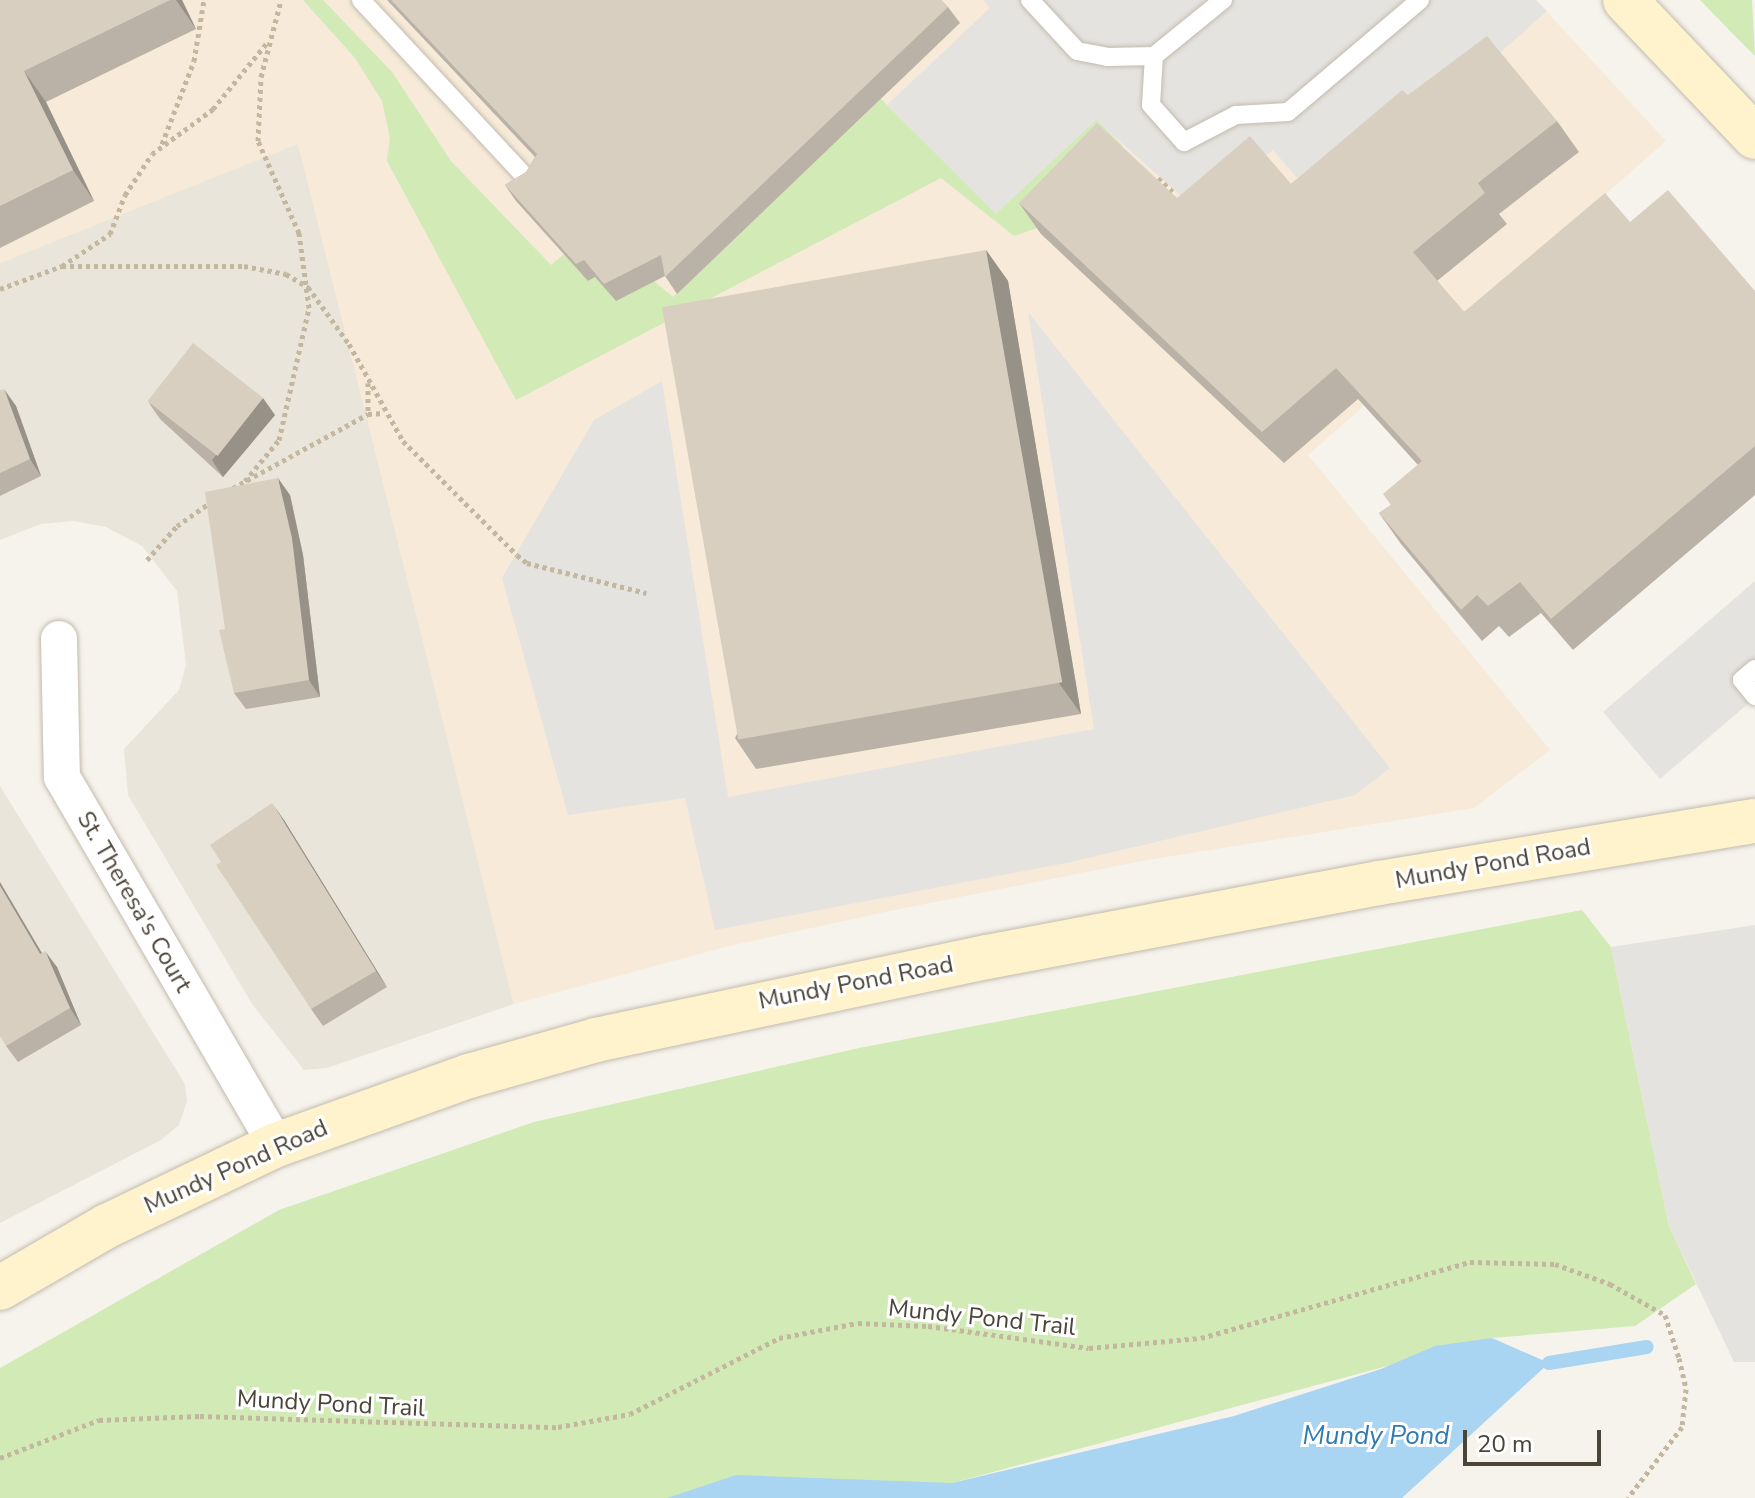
<!DOCTYPE html>
<style>
body{margin:0}
#map{position:relative;width:1755px;height:1498px;overflow:hidden;background:#f6f3ec;font-family:"Nunito Sans",sans-serif}
div>[style]{position:absolute}
.residential>*{inset:0;background:#eae5da}
.commercial>*{inset:0;background:#f7ead8}
.green>*{inset:0;background:#d2eab5}
.parking>*{inset:0;background:#e5e3e0}
.water>*{inset:0;background:#a9d4f2}
.stream>*{height:14px;margin:-7px;padding:0 7px;transform-origin:7px;border-radius:7px;background:#a9d4f2}
.path>*{height:5px;margin-top:-2.5px;transform-origin:0;background:repeating-linear-gradient(90deg,#c4b79f 0 4px,transparent 0 8px)}
.roads{filter:drop-shadow(0 0 2px #c2bbae) drop-shadow(0 0 2px #c2bbae)}
.lane>*{height:18px;margin:-9px;padding:0 9px;transform-origin:9px;border-radius:9px;background:#fff}
.street>*{height:36px;margin:-18px;padding:0 18px;transform-origin:18px;border-radius:18px;background:#fff}
.secondary>*{height:44px;margin:-22px;padding:0 22px;transform-origin:22px;border-radius:22px;background:#fff3cd}
.wall>*{inset:0;background:#bab2a6}
.shaded-wall>*{inset:0;background:#979187}
.building>*{inset:0;background:#d8cfc1;transform-origin:0 0}
span{translate:-50% -50%;white-space:nowrap;text-align:center;line-height:1.15;-webkit-text-stroke:6px #fff;paint-order:stroke}
.street-label{font-size:24px;color:#4b4439}
.water-label{font-size:26px;color:#2e7ab2;font-style:italic}
.scale{position:absolute;left:1463px;top:1430px;width:138px;height:36px;box-sizing:border-box;border:4px solid #4b4439;border-top:0;padding-left:10px;font-size:24px;line-height:28px;white-space:nowrap;color:#4b4439;-webkit-text-stroke:6px #fff;paint-order:stroke}
</style>
<div id="map">
<div class="residential">
<div style="clip-path:polygon(298px 143px,514px 1004px,327px 1068px,304px 1070px,252px 1004px,128px 795px,124px 749px,179px 690px,186px 665px,177px 591px,142px 546px,106px 527px,73px 521px,41px 524px,0 540px,0 263px)"></div>
<div style="clip-path:polygon(0 786px,185px 1084px,187px 1101px,179px 1125px,161px 1140px,0 1223px)"></div>
</div>
<div class="commercial">
<div style="clip-path:polygon(0 0,1536px 0,1666px 141px,1308px 455px,1550px 750px,1474px 808px,1147px 860px,890px 911px,729px 946px,514px 1004px,298px 144px,0 263px)"></div>
</div>
<div class="green">
<div style="clip-path:polygon(303px 0,323px 0,392px 72px,451px 161px,551px 265px,564px 254px,588px 281px,595px 277px,654px 281px,673px 297px,881px 99px,996px 213px,1096px 119px,1122px 145px,1119px 154px,1041px 234px,1037px 228px,1014px 236px,941px 178px,516px 400px,387px 161px,390px 138px,382px 101px,355px 58px)"></div>
<div style="clip-path:polygon(1700px 0,1752px 0,1755px 56px,1735px 36px)"></div>
<div style="clip-path:polygon(1582px 910px,1611px 947px,1669px 1226px,1696px 1284px,1635px 1326px,1492px 1338px,952px 1483px,671px 1498px,0 1498px,0 1368px,279px 1210px,534px 1122px,859px 1048px)"></div>
</div>
<div class="parking">
<div style="clip-path:polygon(983px 0,1536px 0,1547px 11px,1492px 60px,1313px 197px,1273px 150px,1198px 211px,1096px 120px,996px 214px,887px 105px,990px 8px)"></div>
<div style="clip-path:polygon(1028px 312px,1390px 768px,1355px 795px,1071px 862px,715px 930px,685px 798px,568px 815px,502px 578px,594px 420px,662px 381px,728px 797px,1094px 729px)"></div>
<div style="clip-path:polygon(1755px 581px,1755px 698px,1660px 779px,1603px 712px)"></div>
<div style="clip-path:polygon(1755px 925px,1755px 1362px,1734px 1362px,1669px 1226px,1611px 947px)"></div>
</div>
<div class="water">
<div style="clip-path:polygon(1492px 1338px,1549px 1363px,1402px 1498px,667px 1498px,736px 1475px,952px 1483px,1234px 1416px,1381px 1369px,1435px 1346px)"></div>
</div>
<div class="stream">
<div style="left:1549px;top:1363px;width:99px;rotate:-9.3deg"></div>
</div>
<div class="path">
<div style="left:162px;top:144px;width:89px;rotate:-68.9deg"></div>
<div style="left:194px;top:61px;width:62px;rotate:-80.7deg"></div>
<div style="left:1158px;top:178px;width:23px;rotate:43deg"></div>
<div style="left:62px;top:266px;width:182px"></div>
<div style="left:244px;top:266px;width:43px;rotate:10.8deg"></div>
<div style="left:286px;top:274px;width:26px;rotate:31deg"></div>
<div style="left:308px;top:287px;width:70px;rotate:54.3deg"></div>
<div style="left:349px;top:344px;width:111px;rotate:60.9deg"></div>
<div style="left:403px;top:441px;width:161px;rotate:45deg"></div>
<div style="left:517px;top:555px;width:13px;rotate:39deg"></div>
<div style="left:527px;top:563px;width:123px;rotate:14.1deg"></div>
<div style="left:0;top:289px;width:66px;rotate:-20.4deg"></div>
<div style="left:62px;top:266px;width:58px;rotate:-33.7deg"></div>
<div style="left:110px;top:234px;width:42px;rotate:-69deg"></div>
<div style="left:125px;top:195px;width:49px;rotate:-56.6deg"></div>
<div style="left:152px;top:154px;width:76px;rotate:-36.4deg"></div>
<div style="left:213px;top:109px;width:84px;rotate:-50.8deg"></div>
<div style="left:368px;top:383px;width:31px;rotate:90deg"></div>
<div style="left:245px;top:481px;width:53px;rotate:-50.3deg"></div>
<div style="left:279px;top:440px;width:135px;rotate:-77.2deg"></div>
<div style="left:309px;top:308px;width:76px;rotate:-97.6deg"></div>
<div style="left:299px;top:233px;width:101px;rotate:-114deg"></div>
<div style="left:258px;top:141px;width:64px;rotate:-87.3deg"></div>
<div style="left:261px;top:77px;width:80px;rotate:-75.4deg"></div>
<div style="left:233px;top:488px;width:154px;rotate:-28.7deg"></div>
<div style="left:368px;top:414px;width:16px;rotate:-4deg"></div>
<div style="left:147px;top:560px;width:45px;rotate:-48.6deg"></div>
<div style="left:177px;top:526px;width:42px;rotate:-35.2deg"></div>
<div style="left:0;top:1458px;width:106px;rotate:-21deg"></div>
<div style="left:99px;top:1420px;width:101px;rotate:-2.3deg"></div>
<div style="left:200px;top:1416px;width:358px;rotate:1.8deg"></div>
<div style="left:558px;top:1427px;width:73px;rotate:-10.2deg"></div>
<div style="left:630px;top:1414px;width:167px;rotate:-27deg"></div>
<div style="left:779px;top:1338px;width:80px;rotate:-10.8deg"></div>
<div style="left:858px;top:1323px;width:70px;rotate:2.5deg"></div>
<div style="left:928px;top:1326px;width:162px;rotate:7.8deg"></div>
<div style="left:1089px;top:1348px;width:112px;rotate:-5.1deg"></div>
<div style="left:1201px;top:1338px;width:280px;rotate:-15.8deg"></div>
<div style="left:1470px;top:1262px;width:85px;rotate:1.3deg"></div>
<div style="left:1555px;top:1264px;width:59px;rotate:20deg"></div>
<div style="left:1610px;top:1284px;width:63px;rotate:29.4deg"></div>
<div style="left:1665px;top:1315px;width:45px;rotate:72deg"></div>
<div style="left:1679px;top:1358px;width:32px;rotate:77deg"></div>
<div style="left:1686px;top:1389px;width:38px;rotate:96deg"></div>
<div style="left:1682px;top:1427px;width:89px;rotate:127.3deg"></div>
</div>
<div class="roads">
<div class="lane">
<div style="left:361px;top:0;width:247px;rotate:47.1deg"></div>
<div style="left:1030px;top:0;width:69px;rotate:47.3deg"></div>
<div style="left:1077px;top:51px;width:31px;rotate:11deg"></div>
<div style="left:1107px;top:57px;width:47px;rotate:-1.2deg"></div>
<div style="left:1154px;top:56px;width:89px;rotate:-39.1deg"></div>
<div style="left:1154px;top:56px;width:49px;rotate:93.5deg"></div>
<div style="left:1151px;top:105px;width:50px;rotate:48.3deg"></div>
<div style="left:1184px;top:142px;width:59px;rotate:-27.4deg"></div>
<div style="left:1236px;top:115px;width:52px;rotate:-3.3deg"></div>
<div style="left:1288px;top:112px;width:173px;rotate:-40.3deg"></div>
<div style="left:1755px;top:669px;width:17px;rotate:140deg"></div>
<div style="left:1742px;top:680px;width:21px;rotate:51deg"></div>
</div>
<div class="street">
<div style="left:59px;top:639px;width:138px;rotate:88.8deg"></div>
<div style="left:62px;top:777px;width:426px;rotate:59.8deg"></div>
</div>
<div class="secondary">
<div style="left:1625px;top:0;width:189px;rotate:46.5deg"></div>
<div style="left:0;top:1288px;width:124px;rotate:-30.1deg"></div>
<div style="left:107px;top:1226px;width:187px;rotate:-25.6deg"></div>
<div style="left:276px;top:1145px;width:205px;rotate:-19.7deg"></div>
<div style="left:469px;top:1076px;width:132px;rotate:-15.8deg"></div>
<div style="left:596px;top:1040px;width:400px;rotate:-12deg"></div>
<div style="left:987px;top:957px;width:399px;rotate:-10.7deg"></div>
<div style="left:1379px;top:883px;width:381px;rotate:-9.4deg"></div>
</div>
</div>
<div class="wall">
<div style="clip-path:polygon(0 0,182px 0,196px 29px,46px 102px,94px 201px,0 248px)"></div>
<div style="clip-path:polygon(387px 0,941px 0,948px 7px,960px 23px,677px 294px,665px 276px,616px 301px,595px 277px,588px 281px,516px 201px,505px 185px,526px 172px,535px 157px)"></div>
<div style="clip-path:polygon(1408px 95px,1557px 121px,1579px 152px,1499px 214px,1507px 224px,1437px 281px,1464px 312px,1630px 222px,1755px 291px,1755px 495px,1573px 650px,1541px 613px,1509px 637px,1499px 626px,1482px 641px,1401px 544px,1379px 513px,1391px 505px,1418px 465px,1358px 399px,1284px 463px,1041px 234px,1019px 203px,1177px 198px,1291px 184px)"></div>
<div style="clip-path:polygon(986px 250px,1008px 281px,1081px 714px,756px 769px,735px 738px)"></div>
<div style="clip-path:polygon(0 390px,16px 406px,41px 476px,0 496px)"></div>
<div style="clip-path:polygon(149px 403px,275px 415px,223px 477px,160px 419px)"></div>
<div style="clip-path:polygon(290px 495px,303px 555px,320px 697px,246px 709px,234px 693px)"></div>
<div style="clip-path:polygon(284px 820px,387px 987px,323px 1026px,311px 1009px)"></div>
<div style="clip-path:polygon(41px 953px,57px 967px,81px 1025px,18px 1062px,6px 1046px)"></div>
</div>
<div class="shaded-wall">
<div style="clip-path:polygon(176px 0,182px 0,196px 29px)"></div>
<div style="clip-path:polygon(24px 71px,46px 102px,94px 201px,73px 170px)"></div>
<div style="clip-path:polygon(986px 250px,1008px 281px,1081px 714px,1059px 683px)"></div>
<div style="clip-path:polygon(4px 389px,16px 406px,41px 476px,30px 459px)"></div>
<div style="clip-path:polygon(263px 398px,275px 415px,223px 477px,212px 460px)"></div>
<div style="clip-path:polygon(278px 478px,290px 495px,303px 555px,320px 697px,309px 680px)"></div>
<div style="clip-path:polygon(272px 803px,284px 820px,387px 987px,376px 971px)"></div>
<div style="clip-path:polygon(0 882px,52px 970px,40px 954px,0 886px)"></div>
<div style="clip-path:polygon(45px 951px,57px 967px,81px 1025px,70px 1008px)"></div>
</div>
<div class="building">
<div style="clip-path:polygon(0 0,170px 0,24px 71px,73px 170px,0 206px)"></div>
<div style="clip-path:polygon(391px 0,941px 0,948px 7px,665px 277px,661px 255px,604px 284px,584px 260px,576px 264px,505px 185px,526px 172px,537px 154px)"></div>
<div style="clip-path:polygon(1487px 36px,1557px 121px,1478px 183px,1485px 193px,1413px 252px,1464px 312px,1605px 193px,1630px 222px,1668px 190px,1755px 291px,1755px 446px,1551px 619px,1520px 582px,1488px 606px,1477px 595px,1461px 610px,1379px 513px,1391px 505px,1383px 494px,1422px 461px,1336px 368px,1262px 432px,1019px 203px,1097px 123px,1177px 198px,1250px 136px,1291px 184px,1402px 90px,1408px 95px)"></div>
<div style="left:986px;top:250px;width:439px;height:329px;rotate:80deg"></div>
<div style="left:193px;top:343px;width:89px;height:74px;rotate:38deg"></div>
<div style="clip-path:polygon(4px 389px,30px 459px,0 473px,0 390px)"></div>
<div style="clip-path:polygon(278px 478px,292px 538px,309px 680px,234px 693px,219px 630px,225px 629px,205px 492px)"></div>
<div style="clip-path:polygon(272px 803px,376px 971px,311px 1009px,216px 865px,221px 862px,210px 845px)"></div>
<div style="clip-path:polygon(0 886px,40px 954px,45px 951px,70px 1008px,6px 1046px,0 1036px)"></div>
</div>
<div class="street-label">
<span style="left:1493px;top:864px;rotate:-10deg">Mundy Pond Road</span>
<span style="left:134px;top:902px;rotate:60deg">St. Theresa's Court</span>
<span style="left:856px;top:983px;rotate:-11deg">Mundy Pond Road</span>
<span style="left:236px;top:1167px;rotate:-24deg">Mundy Pond Road</span>
<span style="left:982px;top:1318px;rotate:6deg">Mundy Pond Trail</span>
<span style="left:331px;top:1404px;rotate:3deg">Mundy Pond Trail</span>
</div>
<div class="water-label">
<span style="left:1376px;top:1436px">Mundy Pond</span>
</div>
<div class="scale">20 m</div>
</div>
